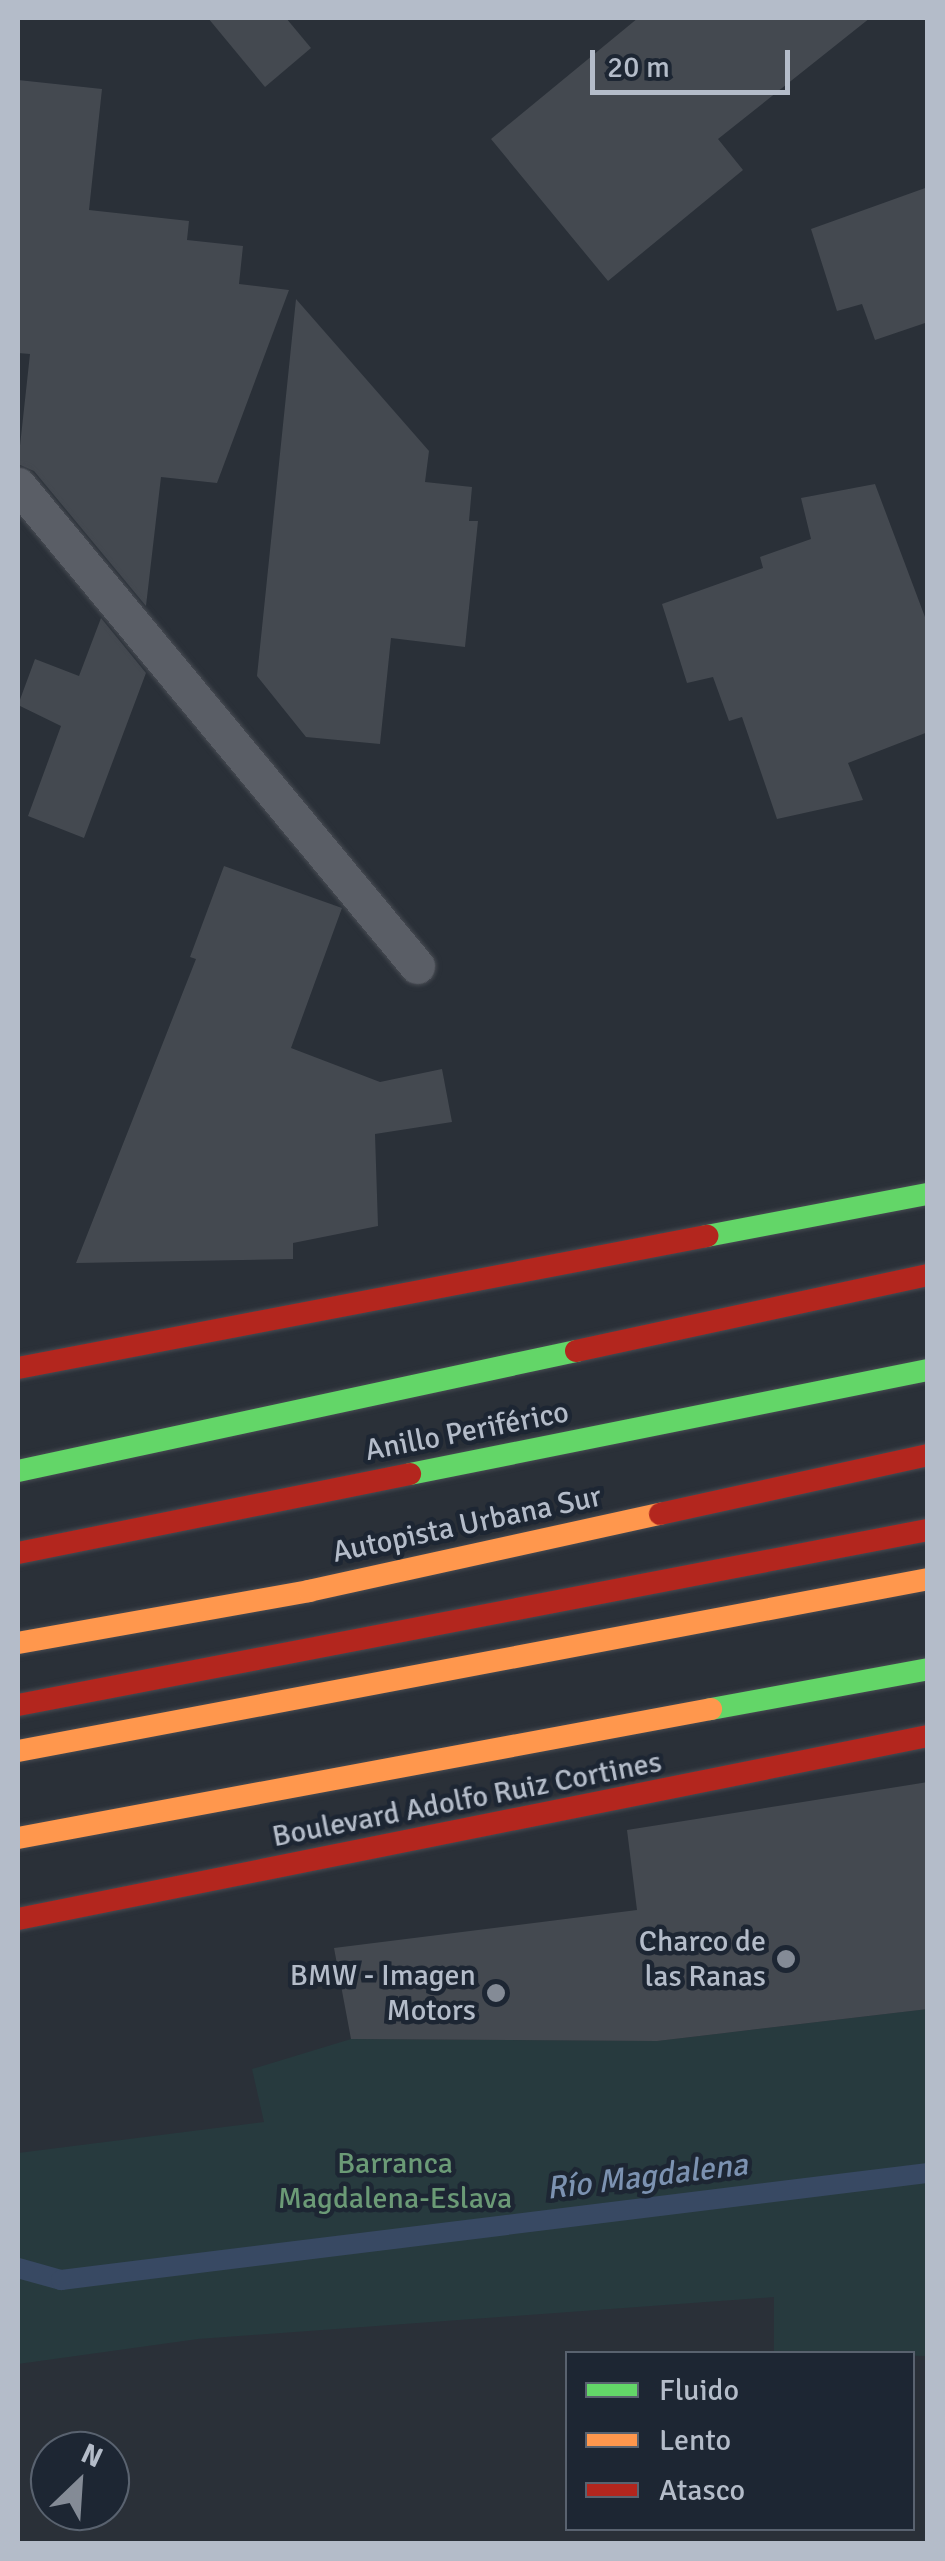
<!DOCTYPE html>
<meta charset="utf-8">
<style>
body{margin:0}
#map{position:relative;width:945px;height:2561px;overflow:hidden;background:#2a3038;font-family:Signika,sans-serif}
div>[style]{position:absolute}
.green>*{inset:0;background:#273a3e}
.stream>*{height:20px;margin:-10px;padding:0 10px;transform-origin:10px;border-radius:10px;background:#384963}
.building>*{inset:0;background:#444950}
.roads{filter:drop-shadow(0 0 2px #484c53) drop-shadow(0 0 2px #484c53)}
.lane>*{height:35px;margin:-17.5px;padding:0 17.5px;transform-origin:17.5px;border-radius:17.5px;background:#5a5e66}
.fast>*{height:22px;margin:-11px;padding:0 11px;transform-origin:11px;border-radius:11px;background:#63d668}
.slow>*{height:22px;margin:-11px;padding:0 11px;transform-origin:11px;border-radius:11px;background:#ff974d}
.jam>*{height:22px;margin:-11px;padding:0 11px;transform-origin:11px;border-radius:11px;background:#b3261e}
.dots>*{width:28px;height:28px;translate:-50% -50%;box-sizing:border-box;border:5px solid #1d2633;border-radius:50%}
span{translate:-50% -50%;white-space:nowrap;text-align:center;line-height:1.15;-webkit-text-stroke:9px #1d2633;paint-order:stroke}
.street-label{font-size:30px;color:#b4bcc9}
.poi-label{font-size:30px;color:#b4bcc9}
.right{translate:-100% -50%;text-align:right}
.park-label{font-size:30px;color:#6b9a76}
.water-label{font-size:32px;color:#7c92b1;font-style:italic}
.frame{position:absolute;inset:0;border:20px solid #b4bcc9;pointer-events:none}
.legend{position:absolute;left:565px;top:2351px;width:350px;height:180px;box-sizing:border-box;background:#1d2633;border:2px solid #59626f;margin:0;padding:12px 18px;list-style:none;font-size:30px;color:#b4bcc9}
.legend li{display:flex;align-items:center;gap:20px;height:50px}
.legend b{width:50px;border:2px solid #59626f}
.north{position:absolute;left:30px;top:2431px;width:100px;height:100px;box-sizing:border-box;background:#1d2633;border:2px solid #59626f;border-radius:50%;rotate:25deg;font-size:28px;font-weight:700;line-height:40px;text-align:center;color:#b4bcc9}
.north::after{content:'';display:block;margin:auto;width:35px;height:45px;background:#848b96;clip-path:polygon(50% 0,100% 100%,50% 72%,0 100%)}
.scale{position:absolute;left:590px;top:50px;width:200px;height:45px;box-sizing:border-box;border:5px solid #b4bcc9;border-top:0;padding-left:12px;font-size:30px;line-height:35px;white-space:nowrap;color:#b4bcc9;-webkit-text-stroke:8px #1d2633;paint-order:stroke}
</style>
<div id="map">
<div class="green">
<div style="clip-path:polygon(927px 2009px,927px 2356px,774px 2353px,774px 2297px,198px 2339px,18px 2364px,18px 2153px,264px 2122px,252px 2069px,351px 2039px,656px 2041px)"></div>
</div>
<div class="stream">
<div style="left:18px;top:2268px;width:45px;rotate:15.6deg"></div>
<div style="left:61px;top:2280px;width:874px;rotate:-7.04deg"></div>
</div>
<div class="building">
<div style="clip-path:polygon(208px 18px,286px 18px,311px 48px,265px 87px)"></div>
<div style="clip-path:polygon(638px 18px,870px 18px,718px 139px,743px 170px,608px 281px,491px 139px)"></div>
<div style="clip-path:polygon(18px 80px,102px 89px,89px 210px,189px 221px,187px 240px,243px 246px,239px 284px,289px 290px,217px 483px,161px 477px,146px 606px,34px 471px,18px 464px,30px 354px,18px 353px)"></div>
<div style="clip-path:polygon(928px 187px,928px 322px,875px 340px,862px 304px,837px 311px,811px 229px)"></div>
<div style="clip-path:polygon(296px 299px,429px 451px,425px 482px,472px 487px,469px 521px,478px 521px,465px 647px,391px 638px,380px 744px,306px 737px,257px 676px)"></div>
<div style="clip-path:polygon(875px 484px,928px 625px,928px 732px,848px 763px,863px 800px,777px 819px,742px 717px,729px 721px,713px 677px,687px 683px,662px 604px,763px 568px,760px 557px,811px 539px,801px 498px)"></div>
<div style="clip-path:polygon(101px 618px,146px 673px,84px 838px,28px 816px,61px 726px,18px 705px,35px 659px,79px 676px)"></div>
<div style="clip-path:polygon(224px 866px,342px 908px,291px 1048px,380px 1082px,442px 1069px,452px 1122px,375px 1134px,378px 1226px,293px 1243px,293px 1259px,76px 1263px,196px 959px,190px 957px)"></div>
<div style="clip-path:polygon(928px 1782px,928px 2009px,657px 2041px,351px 2039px,334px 1948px,637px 1910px,627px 1830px)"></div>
</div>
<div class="roads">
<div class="lane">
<div style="left:18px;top:485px;width:625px;rotate:50.32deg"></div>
</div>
<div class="fast">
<div style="left:707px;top:1236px;width:225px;rotate:-10.8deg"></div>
<div style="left:18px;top:1471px;width:571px;rotate:-12.14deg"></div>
<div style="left:410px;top:1474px;width:528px;rotate:-11.35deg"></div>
<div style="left:711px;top:1709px;width:221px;rotate:-10.4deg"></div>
</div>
<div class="slow">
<div style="left:18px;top:1643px;width:296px;rotate:-10.1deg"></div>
<div style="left:309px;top:1591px;width:359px;rotate:-12.4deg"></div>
<div style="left:18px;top:1751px;width:926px;rotate:-10.7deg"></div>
<div style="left:18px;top:1838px;width:705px;rotate:-10.54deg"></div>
</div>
<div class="jam">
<div style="left:576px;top:1351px;width:360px;rotate:-12.2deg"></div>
<div style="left:18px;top:1368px;width:702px;rotate:-10.85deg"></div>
<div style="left:660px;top:1514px;width:274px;rotate:-12.4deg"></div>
<div style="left:18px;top:1553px;width:400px;rotate:-11.4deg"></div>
<div style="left:18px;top:1705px;width:927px;rotate:-10.89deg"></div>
<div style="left:18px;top:1919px;width:928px;rotate:-11.37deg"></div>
</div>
</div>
<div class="dots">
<div style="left:786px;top:1959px;background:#848b96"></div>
<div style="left:496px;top:1993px;background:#848b96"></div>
</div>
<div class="street-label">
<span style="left:467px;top:1432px;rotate:-11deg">Anillo Periférico</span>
<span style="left:467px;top:1525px;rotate:-12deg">Autopista Urbana Sur</span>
<span style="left:467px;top:1800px;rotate:-11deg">Boulevard Adolfo Ruiz Cortines</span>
</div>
<div class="poi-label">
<span class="right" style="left:766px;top:1959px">Charco de<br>las Ranas</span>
<span class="right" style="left:476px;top:1993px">BMW - Imagen<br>Motors</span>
</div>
<div class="park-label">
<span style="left:395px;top:2181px">Barranca<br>Magdalena-Eslava</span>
</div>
<div class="water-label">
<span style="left:647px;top:2177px;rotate:-7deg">Río Magdalena</span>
</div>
<div class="frame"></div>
<ul class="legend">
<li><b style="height:12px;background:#63d668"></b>Fluido</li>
<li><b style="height:12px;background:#ff974d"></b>Lento</li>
<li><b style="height:12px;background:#b3261e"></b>Atasco</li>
</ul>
<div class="north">N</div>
<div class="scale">20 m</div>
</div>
